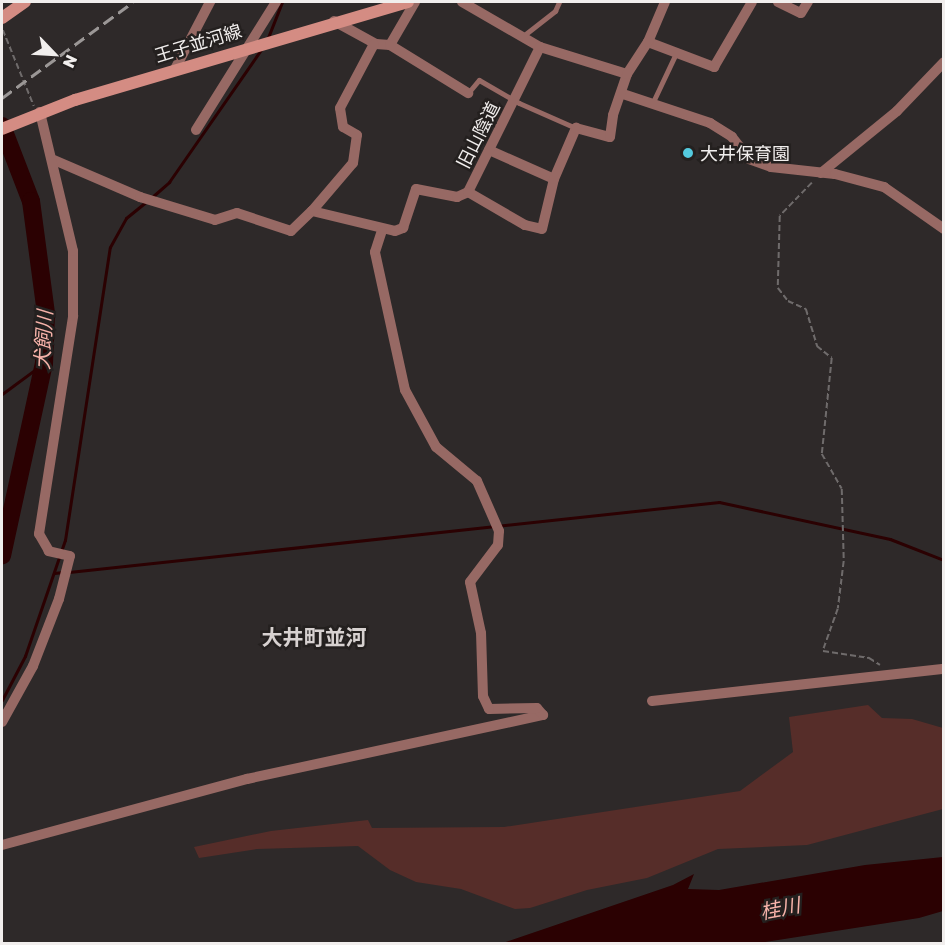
<!DOCTYPE html>
<meta charset="utf-8">
<style>
body{margin:0}
#map{position:relative;width:945px;height:945px;overflow:hidden;background:#2e2929;font-family:"Golos Text","Noto Sans JP",sans-serif}
div>[style]{position:absolute}
.green>*{inset:0;background:#562d29}
.water>*{inset:0;background:#2b0102}
.stream>*{height:3px;margin:-1.5px;padding:0 1.5px;transform-origin:1.5px;border-radius:1.5px;background:#2b0102}
.river>*{height:18px;margin:-9px;padding:0 9px;transform-origin:9px;border-radius:9px;background:#2b0102}
.path>*{height:1.5px;margin-top:-0.75px;transform-origin:0;background:repeating-linear-gradient(90deg,#6f6b6b 0 6px,transparent 0 9px)}
.lane>*{height:5px;margin:-2.5px;padding:0 2.5px;transform-origin:2.5px;border-radius:2.5px;background:#976964}
.street>*{height:10px;margin:-5px;padding:0 5px;transform-origin:5px;border-radius:5px;background:#976964}
.secondary>*{height:12px;margin:-6px;padding:0 6px;transform-origin:6px;border-radius:6px;background:#d48c83}
.rail>*{height:3px;margin-top:-1.5px;transform-origin:0;background:repeating-linear-gradient(90deg,#9b9796 0 12px,transparent 0 18px)}
.dots>*{width:16px;height:16px;translate:-50% -50%;box-sizing:border-box;border:3px solid #24201f;border-radius:50%}
span{translate:-50% -50%;white-space:nowrap;text-align:center;line-height:1.15;-webkit-text-stroke:5px #24201f;paint-order:stroke}
.street-label{font-size:18px;color:#f1eeed}
.poi-label{font-size:18px;color:#f1eeed}
.left{translate:0 -50%;text-align:left}
.water-label{font-size:20px;color:#f6b2a9;font-style:italic}
.quarter-label{font-size:21px;color:#d7d1d0;font-weight:700}
.frame{position:absolute;inset:0;border:3px solid #f1eeed;pointer-events:none}
.north{position:absolute;left:24px;top:24px;width:60px;height:60px;-webkit-text-stroke:4px #24201f;paint-order:stroke;rotate:115deg;font-size:16px;font-weight:700;line-height:24px;text-align:center;color:#f1eeed}
.north::after{content:'';display:block;margin:auto;width:21px;height:27px;background:#f1eeed;clip-path:polygon(50% 0,100% 100%,50% 72%,0 100%)}
</style>
<div id="map">
<div class="green">
<div style="clip-path:polygon(868px 705px,882px 718px,912px 719px,943px 728px,943px 809px,807px 845px,718px 849px,647px 878px,587px 890px,530px 908px,515px 909px,461px 889px,416px 882px,390px 870px,358px 846px,257px 849px,199px 858px,194px 847px,271px 831px,368px 820px,372px 828px,504px 827px,740px 791px,793px 752px,789px 717px)"></div>
</div>
<div class="water">
<div style="clip-path:polygon(943px 857px,943px 911px,919px 918px,753px 944px,503px 943px,673px 885px,694px 874px,688px 889px,719px 890px,865px 865px)"></div>
</div>
<div class="stream">
<div style="left:267px;top:40px;width:41px;rotate:-68.5deg"></div>
<div style="left:152px;top:197px;width:23px;rotate:-41deg"></div>
<div style="left:169px;top:182px;width:160px;rotate:-55.2deg"></div>
<div style="left:2px;top:394px;width:52px;rotate:-36.4deg"></div>
<div style="left:69px;top:572px;width:654px;rotate:-6.15deg"></div>
<div style="left:719px;top:502px;width:175px;rotate:12.2deg"></div>
<div style="left:890px;top:539px;width:58px;rotate:21.3deg"></div>
<div style="left:54px;top:573px;width:9px;rotate:-6deg"></div>
<div style="left:2px;top:700px;width:50px;rotate:-62.4deg"></div>
<div style="left:25px;top:656px;width:123px;rotate:-71deg"></div>
<div style="left:65px;top:540px;width:296px;rotate:-81.3deg"></div>
<div style="left:110px;top:247px;width:33px;rotate:-61deg"></div>
<div style="left:126px;top:218px;width:27px;rotate:-39deg"></div>
</div>
<div class="river">
<div style="left:2px;top:126px;width:80px;rotate:68.9deg"></div>
<div style="left:31px;top:201px;width:114px;rotate:82.4deg"></div>
<div style="left:46px;top:314px;width:49px;rotate:92.3deg"></div>
<div style="left:44px;top:363px;width:197px;rotate:102.3deg"></div>
</div>
<div class="path">
<div style="left:3px;top:30px;width:82px;rotate:67.8deg"></div>
<div style="left:812px;top:183px;width:46px;rotate:134.1deg"></div>
<div style="left:780px;top:216px;width:72px;rotate:91.6deg"></div>
<div style="left:778px;top:288px;width:16px;rotate:52deg"></div>
<div style="left:788px;top:301px;width:20px;rotate:24deg"></div>
<div style="left:806px;top:309px;width:39px;rotate:73deg"></div>
<div style="left:817px;top:346px;width:19px;rotate:39deg"></div>
<div style="left:832px;top:358px;width:97px;rotate:95.9deg"></div>
<div style="left:822px;top:454px;width:40px;rotate:60.3deg"></div>
<div style="left:842px;top:489px;width:72px;rotate:88.4deg"></div>
<div style="left:844px;top:561px;width:48px;rotate:97.1deg"></div>
<div style="left:838px;top:609px;width:45px;rotate:109.7deg"></div>
<div style="left:823px;top:651px;width:47px;rotate:8.7deg"></div>
<div style="left:869px;top:658px;width:13px;rotate:32deg"></div>
</div>
<div class="lane">
<div style="left:523px;top:36px;width:41px;rotate:-38deg"></div>
<div style="left:555px;top:11px;width:10px;rotate:-66deg"></div>
<div style="left:468px;top:93px;width:17px;rotate:-50deg"></div>
<div style="left:479px;top:80px;width:46px;rotate:29.9deg"></div>
<div style="left:519px;top:103px;width:62px;rotate:23.7deg"></div>
<div style="left:652px;top:104px;width:59px;rotate:-64.7deg"></div>
</div>
<div class="street">
<div style="left:462px;top:2px;width:90px;rotate:30deg"></div>
<div style="left:540px;top:47px;width:91px;rotate:17.2deg"></div>
<div style="left:778px;top:2px;width:25px;rotate:26deg"></div>
<div style="left:801px;top:13px;width:13px;rotate:-58deg"></div>
<div style="left:334px;top:21px;width:48px;rotate:28.7deg"></div>
<div style="left:376px;top:44px;width:14px;rotate:4deg"></div>
<div style="left:390px;top:45px;width:50px;rotate:-59.8deg"></div>
<div style="left:648px;top:42px;width:71px;rotate:20.7deg"></div>
<div style="left:714px;top:67px;width:75px;rotate:-59.7deg"></div>
<div style="left:390px;top:45px;width:92px;rotate:31.6deg"></div>
<div style="left:175px;top:69px;width:76px;rotate:-62.4deg"></div>
<div style="left:623px;top:94px;width:92px;rotate:18.4deg"></div>
<div style="left:710px;top:123px;width:26px;rotate:32deg"></div>
<div style="left:732px;top:137px;width:28px;rotate:52deg"></div>
<div style="left:749px;top:159px;width:23px;rotate:20deg"></div>
<div style="left:771px;top:167px;width:64px;rotate:6.2deg"></div>
<div style="left:835px;top:174px;width:51px;rotate:14.9deg"></div>
<div style="left:884px;top:187px;width:73px;rotate:35deg"></div>
<div style="left:196px;top:130px;width:151px;rotate:-58deg"></div>
<div style="left:489px;top:150px;width:71px;rotate:24deg"></div>
<div style="left:54px;top:160px;width:94px;rotate:23.3deg"></div>
<div style="left:140px;top:197px;width:78px;rotate:17deg"></div>
<div style="left:215px;top:220px;width:23px;rotate:-18deg"></div>
<div style="left:237px;top:213px;width:57px;rotate:18.4deg"></div>
<div style="left:291px;top:231px;width:29px;rotate:-44deg"></div>
<div style="left:312px;top:211px;width:85px;rotate:13.5deg"></div>
<div style="left:395px;top:231px;width:9px;rotate:-21deg"></div>
<div style="left:403px;top:228px;width:41px;rotate:-71.6deg"></div>
<div style="left:416px;top:189px;width:42px;rotate:11deg"></div>
<div style="left:457px;top:197px;width:12px;rotate:-24deg"></div>
<div style="left:468px;top:192px;width:162px;rotate:-63.6deg"></div>
<div style="left:821px;top:173px;width:98px;rotate:-39.2deg"></div>
<div style="left:897px;top:111px;width:68px;rotate:-46.2deg"></div>
<div style="left:468px;top:192px;width:66px;rotate:30.1deg"></div>
<div style="left:525px;top:225px;width:17px;rotate:13deg"></div>
<div style="left:542px;top:229px;width:51px;rotate:-76.5deg"></div>
<div style="left:554px;top:179px;width:56px;rotate:-66.7deg"></div>
<div style="left:576px;top:128px;width:35px;rotate:15deg"></div>
<div style="left:610px;top:137px;width:22px;rotate:-82deg"></div>
<div style="left:613px;top:115px;width:43px;rotate:-71.1deg"></div>
<div style="left:627px;top:74px;width:38px;rotate:-57deg"></div>
<div style="left:648px;top:42px;width:43px;rotate:-67deg"></div>
<div style="left:312px;top:211px;width:63px;rotate:-49.5deg"></div>
<div style="left:353px;top:163px;width:28px;rotate:-82deg"></div>
<div style="left:357px;top:135px;width:16px;rotate:-150deg"></div>
<div style="left:343px;top:127px;width:19px;rotate:-99deg"></div>
<div style="left:340px;top:108px;width:72px;rotate:-62deg"></div>
<div style="left:652px;top:701px;width:294px;rotate:-6.3deg"></div>
<div style="left:2px;top:722px;width:64px;rotate:-61deg"></div>
<div style="left:33px;top:666px;width:72px;rotate:-68.8deg"></div>
<div style="left:59px;top:599px;width:44px;rotate:-75.7deg"></div>
<div style="left:70px;top:556px;width:22px;rotate:-167deg"></div>
<div style="left:49px;top:551px;width:20px;rotate:-120deg"></div>
<div style="left:39px;top:534px;width:221px;rotate:-81.1deg"></div>
<div style="left:73px;top:316px;width:65px;rotate:-90deg"></div>
<div style="left:73px;top:251px;width:143px;rotate:-103.4deg"></div>
<div style="left:2px;top:845px;width:254px;rotate:-15.1deg"></div>
<div style="left:247px;top:779px;width:303px;rotate:-12.2deg"></div>
<div style="left:543px;top:715px;width:9px;rotate:-131deg"></div>
<div style="left:537px;top:708px;width:48px;rotate:178.8deg"></div>
<div style="left:489px;top:709px;width:14px;rotate:-115deg"></div>
<div style="left:483px;top:696px;width:63px;rotate:-91.8deg"></div>
<div style="left:481px;top:633px;width:52px;rotate:-102.2deg"></div>
<div style="left:470px;top:582px;width:46px;rotate:-52.9deg"></div>
<div style="left:498px;top:545px;width:14px;rotate:-86deg"></div>
<div style="left:499px;top:531px;width:55px;rotate:-113.7deg"></div>
<div style="left:477px;top:481px;width:53px;rotate:-140.3deg"></div>
<div style="left:436px;top:447px;width:65px;rotate:-118.5deg"></div>
<div style="left:405px;top:390px;width:141px;rotate:-102.3deg"></div>
<div style="left:375px;top:252px;width:22px;rotate:-72deg"></div>
</div>
<div class="secondary">
<div style="left:2px;top:18px;width:28px;rotate:-35deg"></div>
<div style="left:2px;top:129px;width:79px;rotate:-21.7deg"></div>
<div style="left:75px;top:100px;width:347px;rotate:-16.4deg"></div>
</div>
<div class="rail">
<div style="left:2px;top:98px;width:162px;rotate:-36.2deg"></div>
</div>
<div class="dots">
<div style="left:688px;top:153px;background:#54cade"></div>
</div>
<div class="street-label">
<span style="left:198px;top:43px;rotate:-17deg">王子並河線</span>
<span style="left:478px;top:135px;rotate:-63deg">旧山陰道</span>
</div>
<div class="poi-label">
<span class="left" style="left:700px;top:153px">大井保育園</span>
</div>
<div class="water-label">
<span style="left:43px;top:340px;rotate:-87deg">犬飼川</span>
<span style="left:780px;top:908px;rotate:-11deg">桂川</span>
</div>
<div class="quarter-label">
<span style="left:314px;top:637px">大井町並河</span>
</div>
<div class="frame"></div>
<div class="north">N</div>
</div>
